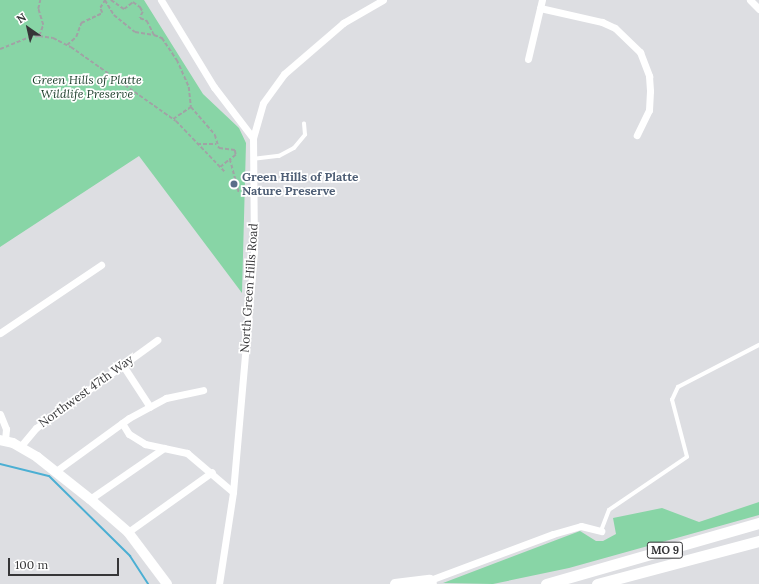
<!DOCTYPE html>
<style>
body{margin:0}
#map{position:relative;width:759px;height:584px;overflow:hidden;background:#dddee2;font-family:Lora,serif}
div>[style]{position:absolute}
.green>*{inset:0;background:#88d5a6}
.stream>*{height:2px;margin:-1px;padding:0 1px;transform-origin:1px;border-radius:1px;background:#4bafd3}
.path>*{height:1.5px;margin-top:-0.75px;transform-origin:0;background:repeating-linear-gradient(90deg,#a1a2a5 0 4px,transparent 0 6px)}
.lane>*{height:3.5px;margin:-1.75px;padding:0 1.75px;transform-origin:1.75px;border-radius:1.75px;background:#fff}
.street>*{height:7px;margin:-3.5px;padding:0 3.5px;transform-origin:3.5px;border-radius:3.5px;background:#fff}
.secondary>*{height:10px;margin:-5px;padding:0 5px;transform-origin:5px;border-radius:5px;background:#fff}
.primary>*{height:11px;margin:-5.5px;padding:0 5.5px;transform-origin:5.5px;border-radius:5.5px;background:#fff}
.dots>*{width:11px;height:11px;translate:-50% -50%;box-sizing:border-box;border:2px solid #fff;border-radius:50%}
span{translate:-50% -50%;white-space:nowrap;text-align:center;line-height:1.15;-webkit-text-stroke:3.5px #fff;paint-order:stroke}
.shield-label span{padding:1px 3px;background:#fff;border:1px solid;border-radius:3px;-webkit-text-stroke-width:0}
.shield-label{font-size:11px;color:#363638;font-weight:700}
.park-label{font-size:12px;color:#1a3d29;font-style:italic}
.service-label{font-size:12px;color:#4e5e75;font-weight:700}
.left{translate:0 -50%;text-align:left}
.street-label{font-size:12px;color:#363638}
.north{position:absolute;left:8px;top:8px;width:40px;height:40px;-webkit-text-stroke:3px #fff;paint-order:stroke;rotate:326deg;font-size:11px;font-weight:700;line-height:16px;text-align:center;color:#363638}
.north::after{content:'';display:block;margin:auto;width:14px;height:18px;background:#363638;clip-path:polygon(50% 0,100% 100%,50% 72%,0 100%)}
.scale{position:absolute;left:8px;top:558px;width:111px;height:18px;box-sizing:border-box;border:2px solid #363638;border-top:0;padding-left:5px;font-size:12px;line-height:14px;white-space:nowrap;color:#363638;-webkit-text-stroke:3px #fff;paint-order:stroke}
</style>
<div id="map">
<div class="green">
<div style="clip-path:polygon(0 0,144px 0,203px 94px,239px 128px,246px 143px,242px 293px,139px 156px,0 247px)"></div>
<div style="clip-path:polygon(759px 502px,759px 515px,569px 568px,493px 584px,443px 583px,580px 531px,596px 541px,603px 541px,616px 534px,613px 518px,662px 508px,699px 522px)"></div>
</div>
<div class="stream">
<div style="left:0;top:464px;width:50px;rotate:13.8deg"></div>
<div style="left:49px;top:476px;width:114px;rotate:44.6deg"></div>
<div style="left:130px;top:556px;width:33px;rotate:57deg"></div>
</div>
<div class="path">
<div style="left:105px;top:0;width:17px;rotate:59deg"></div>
<div style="left:114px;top:15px;width:27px;rotate:39deg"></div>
<div style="left:135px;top:32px;width:19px;rotate:9deg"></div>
<div style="left:111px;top:0;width:16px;rotate:35deg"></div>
<div style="left:124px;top:9px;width:11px;rotate:-38deg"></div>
<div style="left:133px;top:2px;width:9px;rotate:36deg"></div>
<div style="left:140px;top:7px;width:6px;rotate:59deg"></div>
<div style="left:143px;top:12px;width:7px;rotate:117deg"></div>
<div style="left:140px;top:18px;width:8px;rotate:23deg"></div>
<div style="left:147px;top:21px;width:16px;rotate:63deg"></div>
<div style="left:154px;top:35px;width:9px;rotate:21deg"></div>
<div style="left:162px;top:38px;width:27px;rotate:56deg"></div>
<div style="left:177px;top:60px;width:30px;rotate:66deg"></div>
<div style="left:189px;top:87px;width:20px;rotate:84deg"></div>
<div style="left:191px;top:107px;width:37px;rotate:49deg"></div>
<div style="left:215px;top:135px;width:14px;rotate:73deg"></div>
<div style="left:219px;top:148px;width:16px;rotate:7deg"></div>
<div style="left:235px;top:150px;width:5px;rotate:79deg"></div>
<div style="left:236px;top:155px;width:8px;rotate:140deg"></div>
<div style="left:39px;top:36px;width:12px;rotate:-70deg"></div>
<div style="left:43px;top:25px;width:17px;rotate:-107deg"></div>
<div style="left:38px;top:9px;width:9px;rotate:-77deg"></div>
<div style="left:67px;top:45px;width:12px;rotate:-42deg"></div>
<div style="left:76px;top:37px;width:15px;rotate:-70deg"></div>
<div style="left:81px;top:23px;width:23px;rotate:-25deg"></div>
<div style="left:102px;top:13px;width:5px;rotate:-112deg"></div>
<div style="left:100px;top:8px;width:9px;rotate:-58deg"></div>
<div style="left:0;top:49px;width:31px;rotate:-22deg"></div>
<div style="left:29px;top:37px;width:10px;rotate:-6deg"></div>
<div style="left:39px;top:36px;width:14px;rotate:8deg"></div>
<div style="left:53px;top:38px;width:20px;rotate:27deg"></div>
<div style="left:71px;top:47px;width:128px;rotate:35.2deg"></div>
<div style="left:176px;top:121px;width:71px;rotate:46.1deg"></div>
<div style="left:173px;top:119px;width:22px;rotate:-34deg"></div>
<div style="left:197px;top:144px;width:19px"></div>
<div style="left:220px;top:167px;width:13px;rotate:-39deg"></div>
<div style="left:230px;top:159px;width:35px;rotate:75deg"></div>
</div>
<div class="lane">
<div style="left:253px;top:159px;width:26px;rotate:-7deg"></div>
<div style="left:279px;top:156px;width:17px;rotate:-28deg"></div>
<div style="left:294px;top:148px;width:17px;rotate:-50deg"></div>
<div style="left:305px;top:135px;width:11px;rotate:-95deg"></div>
<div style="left:601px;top:531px;width:22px;rotate:-69deg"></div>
<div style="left:609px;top:510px;width:94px;rotate:-34.2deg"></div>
<div style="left:687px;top:457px;width:59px;rotate:-104.7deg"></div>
<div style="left:672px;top:400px;width:14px;rotate:-65deg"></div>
<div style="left:678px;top:387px;width:91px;rotate:-27.4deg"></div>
</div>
<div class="street">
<div style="left:161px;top:0;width:102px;rotate:58.7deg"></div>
<div style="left:214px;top:87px;width:64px;rotate:52.6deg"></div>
<div style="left:750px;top:0;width:13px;rotate:45deg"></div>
<div style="left:540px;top:8px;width:64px;rotate:12.7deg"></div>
<div style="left:602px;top:22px;width:14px;rotate:25deg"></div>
<div style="left:615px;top:28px;width:35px;rotate:44deg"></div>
<div style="left:640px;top:52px;width:26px;rotate:69deg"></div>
<div style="left:649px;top:76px;width:15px;rotate:86deg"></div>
<div style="left:650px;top:91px;width:19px;rotate:93deg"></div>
<div style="left:649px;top:110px;width:28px;rotate:116deg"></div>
<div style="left:528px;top:59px;width:61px;rotate:-76.7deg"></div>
<div style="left:0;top:333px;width:122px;rotate:-34deg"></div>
<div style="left:122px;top:364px;width:51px;rotate:56.9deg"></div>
<div style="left:0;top:414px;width:16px;rotate:68deg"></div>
<div style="left:6px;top:429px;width:12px;rotate:95deg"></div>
<div style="left:122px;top:423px;width:13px;rotate:58deg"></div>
<div style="left:129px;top:434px;width:19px;rotate:32deg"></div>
<div style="left:145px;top:444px;width:43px;rotate:12.1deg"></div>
<div style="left:187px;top:453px;width:60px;rotate:40.3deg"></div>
<div style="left:20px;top:447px;width:25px;rotate:-50deg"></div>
<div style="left:36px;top:428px;width:150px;rotate:-36deg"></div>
<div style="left:56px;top:471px;width:90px;rotate:-36deg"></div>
<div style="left:129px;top:418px;width:42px;rotate:-28.4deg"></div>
<div style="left:166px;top:398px;width:38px;rotate:-12deg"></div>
<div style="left:90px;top:499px;width:90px;rotate:-34.6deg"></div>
<div style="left:128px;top:532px;width:103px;rotate:-35.5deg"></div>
<div style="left:430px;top:580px;width:131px;rotate:-20.5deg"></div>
<div style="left:553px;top:534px;width:29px;rotate:-16deg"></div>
<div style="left:581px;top:526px;width:21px;rotate:14deg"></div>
<div style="left:219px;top:584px;width:93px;rotate:-81.3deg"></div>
<div style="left:233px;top:492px;width:242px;rotate:-85deg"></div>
<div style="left:254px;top:251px;width:113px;rotate:-90.5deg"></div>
<div style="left:253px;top:138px;width:36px;rotate:-74deg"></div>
<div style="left:263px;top:103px;width:36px;rotate:-54deg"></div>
<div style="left:284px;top:74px;width:78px;rotate:-40.8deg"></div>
<div style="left:343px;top:23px;width:46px;rotate:-29.9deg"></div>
</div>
<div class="secondary">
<div style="left:0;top:440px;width:13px;rotate:13deg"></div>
<div style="left:13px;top:443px;width:28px;rotate:30deg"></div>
<div style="left:37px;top:457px;width:68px;rotate:38.4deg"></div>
<div style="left:90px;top:499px;width:50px;rotate:41deg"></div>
<div style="left:128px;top:532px;width:65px;rotate:53.1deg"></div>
<div style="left:395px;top:584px;width:35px;rotate:-7deg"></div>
<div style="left:430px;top:580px;width:4px;rotate:63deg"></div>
</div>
<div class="primary">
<div style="left:546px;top:584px;width:222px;rotate:-16deg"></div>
<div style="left:597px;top:584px;width:168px;rotate:-14.9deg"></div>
</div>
<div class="dots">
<div style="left:234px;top:184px;background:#5c6f8a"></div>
</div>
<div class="shield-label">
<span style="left:665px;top:550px">MO 9</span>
</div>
<div class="park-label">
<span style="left:87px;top:87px">Green Hills of Platte<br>Wildlife Preserve</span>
</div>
<div class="service-label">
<span class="left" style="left:242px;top:184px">Green Hills of Platte<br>Nature Preserve</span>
</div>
<div class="street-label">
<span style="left:249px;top:288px;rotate:-86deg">North Green Hills Road</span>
<span style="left:86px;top:391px;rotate:-36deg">Northwest 47th Way</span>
</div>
<div class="north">N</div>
<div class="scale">100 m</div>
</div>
